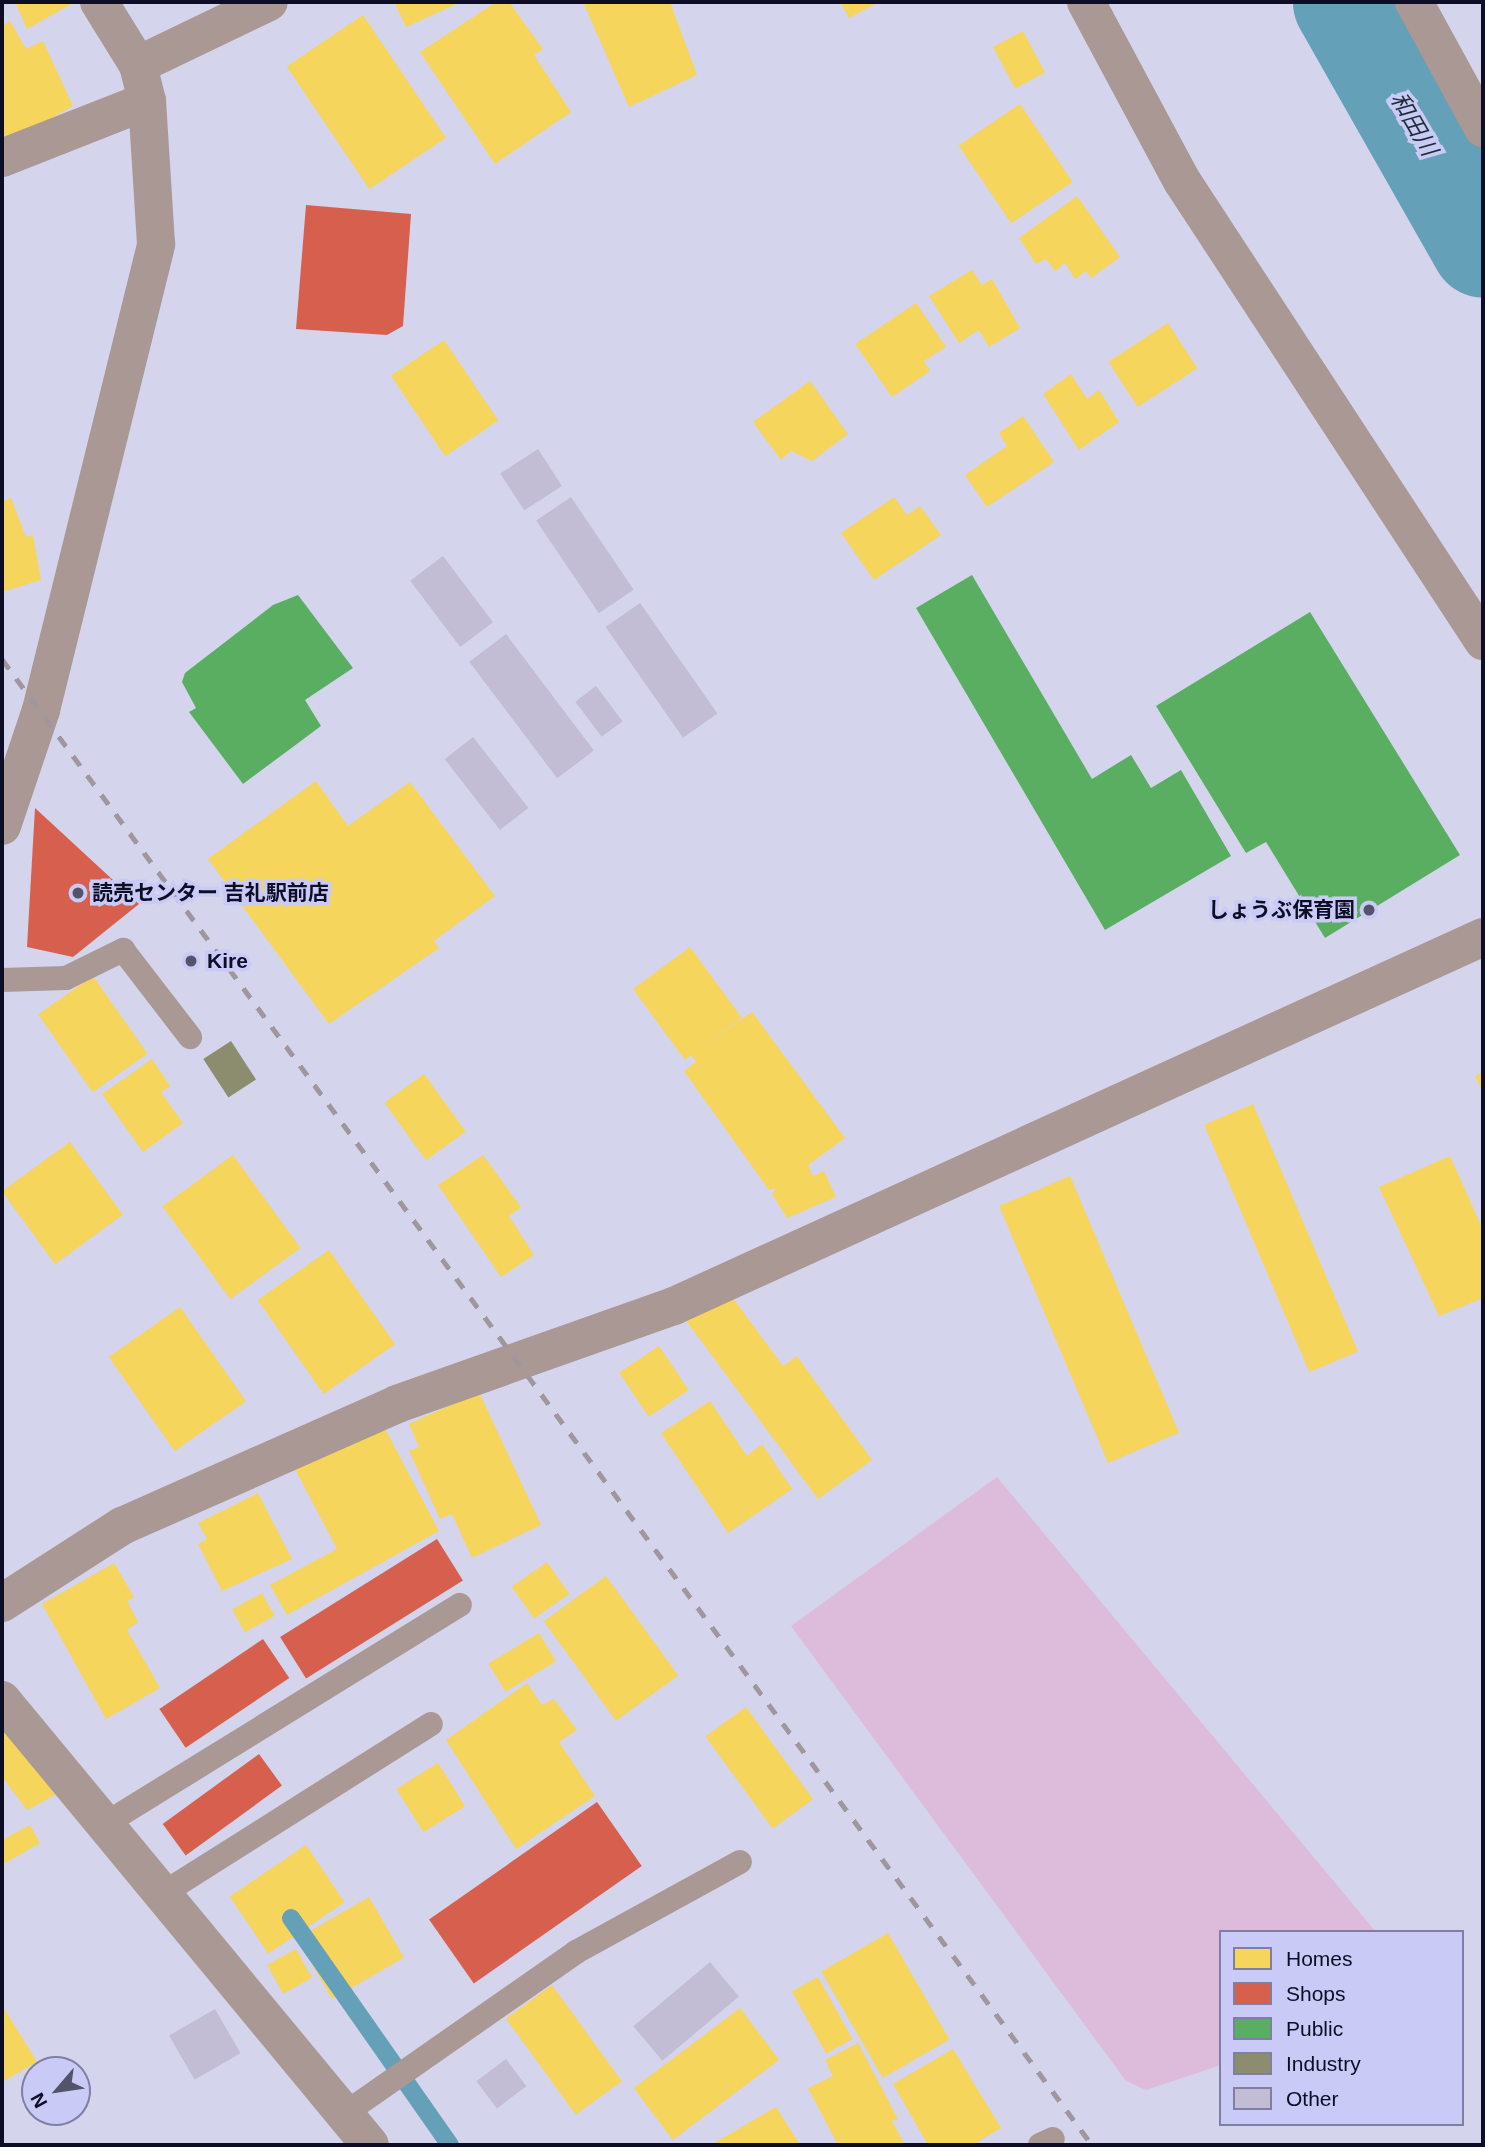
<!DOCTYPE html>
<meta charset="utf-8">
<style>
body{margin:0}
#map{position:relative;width:1485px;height:2147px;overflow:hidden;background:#d4d4ec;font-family:Helvetica,"Noto Sans JP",sans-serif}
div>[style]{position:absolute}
.green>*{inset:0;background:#ddbbda}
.homes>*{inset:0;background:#f6d55c;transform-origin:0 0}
.shops>*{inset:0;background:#d6604d;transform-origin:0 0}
.public>*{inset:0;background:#5aae61}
.industry>*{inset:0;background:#8c8c6e;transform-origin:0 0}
.stream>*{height:18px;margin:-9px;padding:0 9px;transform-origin:9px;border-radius:9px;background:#65a0b9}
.river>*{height:105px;margin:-52.5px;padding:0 52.5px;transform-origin:52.5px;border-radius:52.5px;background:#65a0b9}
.building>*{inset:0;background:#c2bdd4;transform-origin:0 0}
.service>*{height:24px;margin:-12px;padding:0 12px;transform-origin:12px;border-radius:12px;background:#a99894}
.minor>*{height:38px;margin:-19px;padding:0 19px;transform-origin:19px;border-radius:19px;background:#a99894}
.tertiary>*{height:38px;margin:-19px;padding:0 19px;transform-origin:19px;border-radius:19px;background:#a99894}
.rail>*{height:5px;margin-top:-2.5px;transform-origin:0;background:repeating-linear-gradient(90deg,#9f979d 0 12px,transparent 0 24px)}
.dots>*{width:19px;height:19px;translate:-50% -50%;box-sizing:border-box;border:4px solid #c9cbf6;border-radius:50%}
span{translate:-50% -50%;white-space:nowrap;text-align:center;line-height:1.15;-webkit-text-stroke:7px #c9cbf6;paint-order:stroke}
.poi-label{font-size:21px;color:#0e0d26;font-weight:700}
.left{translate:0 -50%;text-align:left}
.right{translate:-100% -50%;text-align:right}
.water-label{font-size:23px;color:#1b2e35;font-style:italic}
.frame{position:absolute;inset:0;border:4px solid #0e0d26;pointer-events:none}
.legend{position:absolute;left:1219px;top:1930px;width:245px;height:196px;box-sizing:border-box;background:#c9cbf6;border:2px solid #7e7fa3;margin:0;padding:9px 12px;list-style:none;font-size:21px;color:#0e0d26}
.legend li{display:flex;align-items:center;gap:14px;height:35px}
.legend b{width:35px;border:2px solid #7e7fa3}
.north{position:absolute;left:21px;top:2056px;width:70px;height:70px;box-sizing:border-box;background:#c9cbf6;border:2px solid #7e7fa3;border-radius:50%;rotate:241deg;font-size:19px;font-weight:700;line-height:28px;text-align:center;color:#0e0d26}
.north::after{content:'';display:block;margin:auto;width:24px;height:32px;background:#53536b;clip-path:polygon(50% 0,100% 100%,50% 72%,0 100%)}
</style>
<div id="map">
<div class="green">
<div style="clip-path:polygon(997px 1477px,1376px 1932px,1221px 1932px,1221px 2065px,1146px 2090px,1126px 2081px,791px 1626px)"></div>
</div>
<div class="homes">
<div style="clip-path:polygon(15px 2px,75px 2px,27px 29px)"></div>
<div style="clip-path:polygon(394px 2px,461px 2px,406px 27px)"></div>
<div style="clip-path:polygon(496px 2px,509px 2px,543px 49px,534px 55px,571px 112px,495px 164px,420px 52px)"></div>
<div style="clip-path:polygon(583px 2px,670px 2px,697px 75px,629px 107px)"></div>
<div style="clip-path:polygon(840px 2px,879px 2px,849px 18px)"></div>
<div style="left:363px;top:15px;width:148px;height:92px;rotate:56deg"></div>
<div style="clip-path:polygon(10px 21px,26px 49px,43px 41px,73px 106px,3px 145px,2px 26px)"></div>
<div style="left:1023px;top:31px;width:47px;height:34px;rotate:62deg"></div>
<div style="left:1020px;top:104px;width:94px;height:74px;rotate:56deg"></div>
<div style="clip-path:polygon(1077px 196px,1120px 257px,1091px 278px,1086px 271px,1075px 279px,1065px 263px,1055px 271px,1046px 259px,1036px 264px,1019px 238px)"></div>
<div style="clip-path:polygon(972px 270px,982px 285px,992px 279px,1020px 328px,989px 347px,979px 330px,959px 343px,929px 296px)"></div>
<div style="clip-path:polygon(916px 303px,946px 347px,924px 361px,930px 371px,892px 397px,855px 344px)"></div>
<div style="left:1168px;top:323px;width:54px;height:71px;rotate:57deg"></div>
<div style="left:444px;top:340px;width:97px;height:64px;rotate:56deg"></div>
<div style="clip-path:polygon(1071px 374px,1087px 399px,1099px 390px,1119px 422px,1079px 450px,1043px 394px)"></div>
<div style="clip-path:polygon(810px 381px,848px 434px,812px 461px,791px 451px,781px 460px,753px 422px)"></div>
<div style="clip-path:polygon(1023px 416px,1054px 462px,987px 507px,965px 475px,1007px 446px,999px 433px)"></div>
<div style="clip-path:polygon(894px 497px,907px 515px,920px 506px,941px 535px,874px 580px,841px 533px)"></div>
<div style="clip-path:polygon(11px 498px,26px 537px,33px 535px,41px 580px,2px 592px,2px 501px)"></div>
<div style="clip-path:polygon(316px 781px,348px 826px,410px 782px,495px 896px,434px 941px,439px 948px,329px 1024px,208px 859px)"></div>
<div style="clip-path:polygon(690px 947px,742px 1018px,696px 1051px,752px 1012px,845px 1138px,808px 1165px,813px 1176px,824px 1171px,836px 1197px,787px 1218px,772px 1194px,776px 1188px,769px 1190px,684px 1071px,696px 1062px,691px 1055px,685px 1060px,633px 989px)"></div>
<div style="left:93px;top:976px;width:95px;height:67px;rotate:55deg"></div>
<div style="clip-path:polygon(152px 1059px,170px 1086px,161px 1092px,183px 1123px,143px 1152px,102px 1094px)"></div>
<div style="clip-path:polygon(1483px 1072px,1483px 1093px,1475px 1076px)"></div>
<div style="left:424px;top:1074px;width:71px;height:49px;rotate:54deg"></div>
<div style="left:1253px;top:1104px;width:269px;height:53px;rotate:67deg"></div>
<div style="left:70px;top:1142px;width:90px;height:84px;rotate:54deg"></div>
<div style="left:233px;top:1155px;width:115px;height:87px;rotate:54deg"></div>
<div style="clip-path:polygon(483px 1155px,521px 1207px,509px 1216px,534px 1255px,501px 1277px,438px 1185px)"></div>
<div style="clip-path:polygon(1450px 1156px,1483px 1230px,1483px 1298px,1439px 1316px,1379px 1187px)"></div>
<div style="left:1070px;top:1176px;width:279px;height:77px;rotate:67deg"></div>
<div style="left:329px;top:1250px;width:115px;height:87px;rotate:55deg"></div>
<div style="clip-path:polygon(733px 1298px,783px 1366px,797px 1356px,872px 1460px,818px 1499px,676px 1307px)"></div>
<div style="left:180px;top:1307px;width:115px;height:87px;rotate:55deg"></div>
<div style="left:659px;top:1346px;width:53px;height:48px;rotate:56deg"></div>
<div style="clip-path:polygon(479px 1392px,541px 1525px,472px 1558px,452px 1514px,440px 1519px,409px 1451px,419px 1447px,409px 1424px)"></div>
<div style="clip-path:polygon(710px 1401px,747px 1456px,762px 1444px,792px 1489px,728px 1533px,661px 1433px)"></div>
<div style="clip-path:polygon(384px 1427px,439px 1531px,287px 1615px,270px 1585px,337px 1549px,294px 1467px)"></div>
<div style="clip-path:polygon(258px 1493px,292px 1559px,222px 1591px,198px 1544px,207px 1539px,198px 1523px)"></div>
<div style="left:547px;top:1562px;width:39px;height:43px;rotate:55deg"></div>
<div style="clip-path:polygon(114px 1563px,134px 1597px,127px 1601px,138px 1622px,127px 1630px,160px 1688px,106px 1719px,42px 1604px)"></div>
<div style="left:606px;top:1576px;width:123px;height:77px;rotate:54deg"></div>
<div style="left:262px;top:1593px;width:26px;height:34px;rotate:61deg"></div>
<div style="left:539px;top:1633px;width:33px;height:59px;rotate:59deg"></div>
<div style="clip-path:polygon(527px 1683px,542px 1705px,554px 1699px,577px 1730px,559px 1742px,595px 1796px,516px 1849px,446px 1740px)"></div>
<div style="clip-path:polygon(2px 1702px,68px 1788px,27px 1810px,2px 1777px)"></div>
<div style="left:746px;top:1707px;width:114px;height:50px;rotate:54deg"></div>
<div style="left:438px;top:1763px;width:51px;height:49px;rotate:58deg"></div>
<div style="clip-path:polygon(30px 1825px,40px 1843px,2px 1865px,2px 1840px)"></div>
<div style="left:306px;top:1845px;width:69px;height:92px;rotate:56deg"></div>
<div style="left:369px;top:1897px;width:70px;height:83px;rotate:60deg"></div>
<div style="left:888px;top:1933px;width:123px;height:77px;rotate:60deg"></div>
<div style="left:296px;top:1949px;width:33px;height:33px;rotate:61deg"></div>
<div style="left:818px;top:1977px;width:71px;height:30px;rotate:61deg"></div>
<div style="left:552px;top:1985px;width:119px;height:57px;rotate:54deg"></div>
<div style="clip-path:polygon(2px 2005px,37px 2062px,2px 2082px)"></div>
<div style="left:740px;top:2008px;width:65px;height:133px;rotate:53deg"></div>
<div style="clip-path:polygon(858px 2043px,898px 2119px,892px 2121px,905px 2145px,838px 2145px,808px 2088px,833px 2076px,825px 2060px)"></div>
<div style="clip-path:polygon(953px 2049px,1001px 2128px,973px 2145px,928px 2145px,893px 2084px)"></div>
<div style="clip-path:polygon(776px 2107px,800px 2145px,711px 2145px)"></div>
</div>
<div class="shops">
<div style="clip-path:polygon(306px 205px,411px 214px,403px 326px,387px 335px,296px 329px)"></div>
<div style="clip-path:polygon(35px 808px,139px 904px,73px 957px,27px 947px)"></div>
<div style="left:437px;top:1539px;width:49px;height:185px;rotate:58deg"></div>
<div style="left:263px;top:1639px;width:47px;height:125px;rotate:56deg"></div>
<div style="left:259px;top:1754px;width:39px;height:119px;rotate:54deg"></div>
<div style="left:597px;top:1802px;width:78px;height:205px;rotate:55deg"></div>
</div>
<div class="public">
<div style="clip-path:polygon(972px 575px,1092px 779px,1131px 755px,1151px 788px,1181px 770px,1231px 856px,1105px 930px,916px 608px)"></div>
<div style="clip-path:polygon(298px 595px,353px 668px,305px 700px,321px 726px,243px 784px,189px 712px,196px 708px,182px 682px,185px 673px,273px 605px)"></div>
<div style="clip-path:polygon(1310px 612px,1460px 855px,1325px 938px,1266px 842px,1246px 853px,1156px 706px)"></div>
</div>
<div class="industry">
<div style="left:231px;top:1041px;width:46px;height:33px;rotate:57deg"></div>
</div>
<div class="stream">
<div style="left:291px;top:1918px;width:277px;rotate:55deg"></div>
</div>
<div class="river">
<div style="left:1345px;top:2px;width:279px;rotate:60.4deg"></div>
</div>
<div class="building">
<div style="left:538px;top:449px;width:44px;height:45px;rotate:57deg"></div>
<div style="left:571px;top:497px;width:112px;height:42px;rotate:56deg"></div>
<div style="left:443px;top:556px;width:83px;height:41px;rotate:53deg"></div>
<div style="left:640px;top:603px;width:135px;height:42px;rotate:55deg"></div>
<div style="left:506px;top:634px;width:146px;height:46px;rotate:53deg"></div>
<div style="left:596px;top:686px;width:44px;height:26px;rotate:53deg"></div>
<div style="left:473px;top:737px;width:90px;height:36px;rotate:52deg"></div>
<div style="left:710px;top:1962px;width:45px;height:100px;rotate:50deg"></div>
<div style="left:215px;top:2009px;width:51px;height:53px;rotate:60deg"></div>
<div style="left:506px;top:2059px;width:34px;height:37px;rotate:53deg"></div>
</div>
<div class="service">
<div style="left:2px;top:980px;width:64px;rotate:-1.8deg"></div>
<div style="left:66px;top:978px;width:64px;rotate:-26.2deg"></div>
<div style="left:123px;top:950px;width:110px;rotate:52.4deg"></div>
<div style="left:105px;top:1824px;width:417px;rotate:-31.7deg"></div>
<div style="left:162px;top:1894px;width:318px;rotate:-32.3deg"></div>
<div style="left:344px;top:2114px;width:283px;rotate:-34.9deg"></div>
<div style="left:576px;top:1952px;width:187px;rotate:-28.8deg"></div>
<div style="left:1040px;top:2145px;width:14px;rotate:-25deg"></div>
</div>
<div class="minor">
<div style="left:1086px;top:2px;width:203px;rotate:61.8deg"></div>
<div style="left:1182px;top:181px;width:550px;rotate:56.8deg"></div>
<div style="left:1414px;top:2px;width:144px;rotate:61.3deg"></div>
<div style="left:2px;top:158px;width:156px;rotate:-21.5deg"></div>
<div style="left:2px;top:826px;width:122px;rotate:-71.4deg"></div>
<div style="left:41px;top:710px;width:480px;rotate:-76.1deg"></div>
<div style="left:156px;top:244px;width:143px;rotate:-93.6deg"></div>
<div style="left:147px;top:101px;width:37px;rotate:-104deg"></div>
<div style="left:2px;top:1603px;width:143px;rotate:-32.7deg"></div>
<div style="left:122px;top:1526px;width:301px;rotate:-23.9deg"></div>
<div style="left:397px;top:1404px;width:294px;rotate:-19.5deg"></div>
<div style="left:674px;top:1306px;width:889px;rotate:-24.52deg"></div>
<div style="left:2px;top:1700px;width:577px;rotate:50.41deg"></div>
</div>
<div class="tertiary">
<div style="left:99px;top:2px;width:74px;rotate:58.2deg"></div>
<div style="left:138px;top:65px;width:145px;rotate:-25.7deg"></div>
</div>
<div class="rail">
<div style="left:2px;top:659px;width:1843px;rotate:53.74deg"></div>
</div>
<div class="dots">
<div style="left:78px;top:893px;background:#53536b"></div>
<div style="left:1369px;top:910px;background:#53536b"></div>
<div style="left:191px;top:961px;background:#53536b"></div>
</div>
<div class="poi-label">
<span class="left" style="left:92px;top:893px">読売センター 吉礼駅前店</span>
<span class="right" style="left:1355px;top:910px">しょうぶ保育園</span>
<span class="left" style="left:207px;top:961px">Kire</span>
</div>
<div class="water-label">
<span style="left:1414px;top:124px;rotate:60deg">和田川</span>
</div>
<div class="frame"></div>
<ul class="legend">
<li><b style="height:19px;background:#f6d55c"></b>Homes</li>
<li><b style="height:19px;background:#d6604d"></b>Shops</li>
<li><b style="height:19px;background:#5aae61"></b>Public</li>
<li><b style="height:19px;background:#8c8c6e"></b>Industry</li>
<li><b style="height:19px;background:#c2bdd4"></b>Other</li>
</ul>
<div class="north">N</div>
</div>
